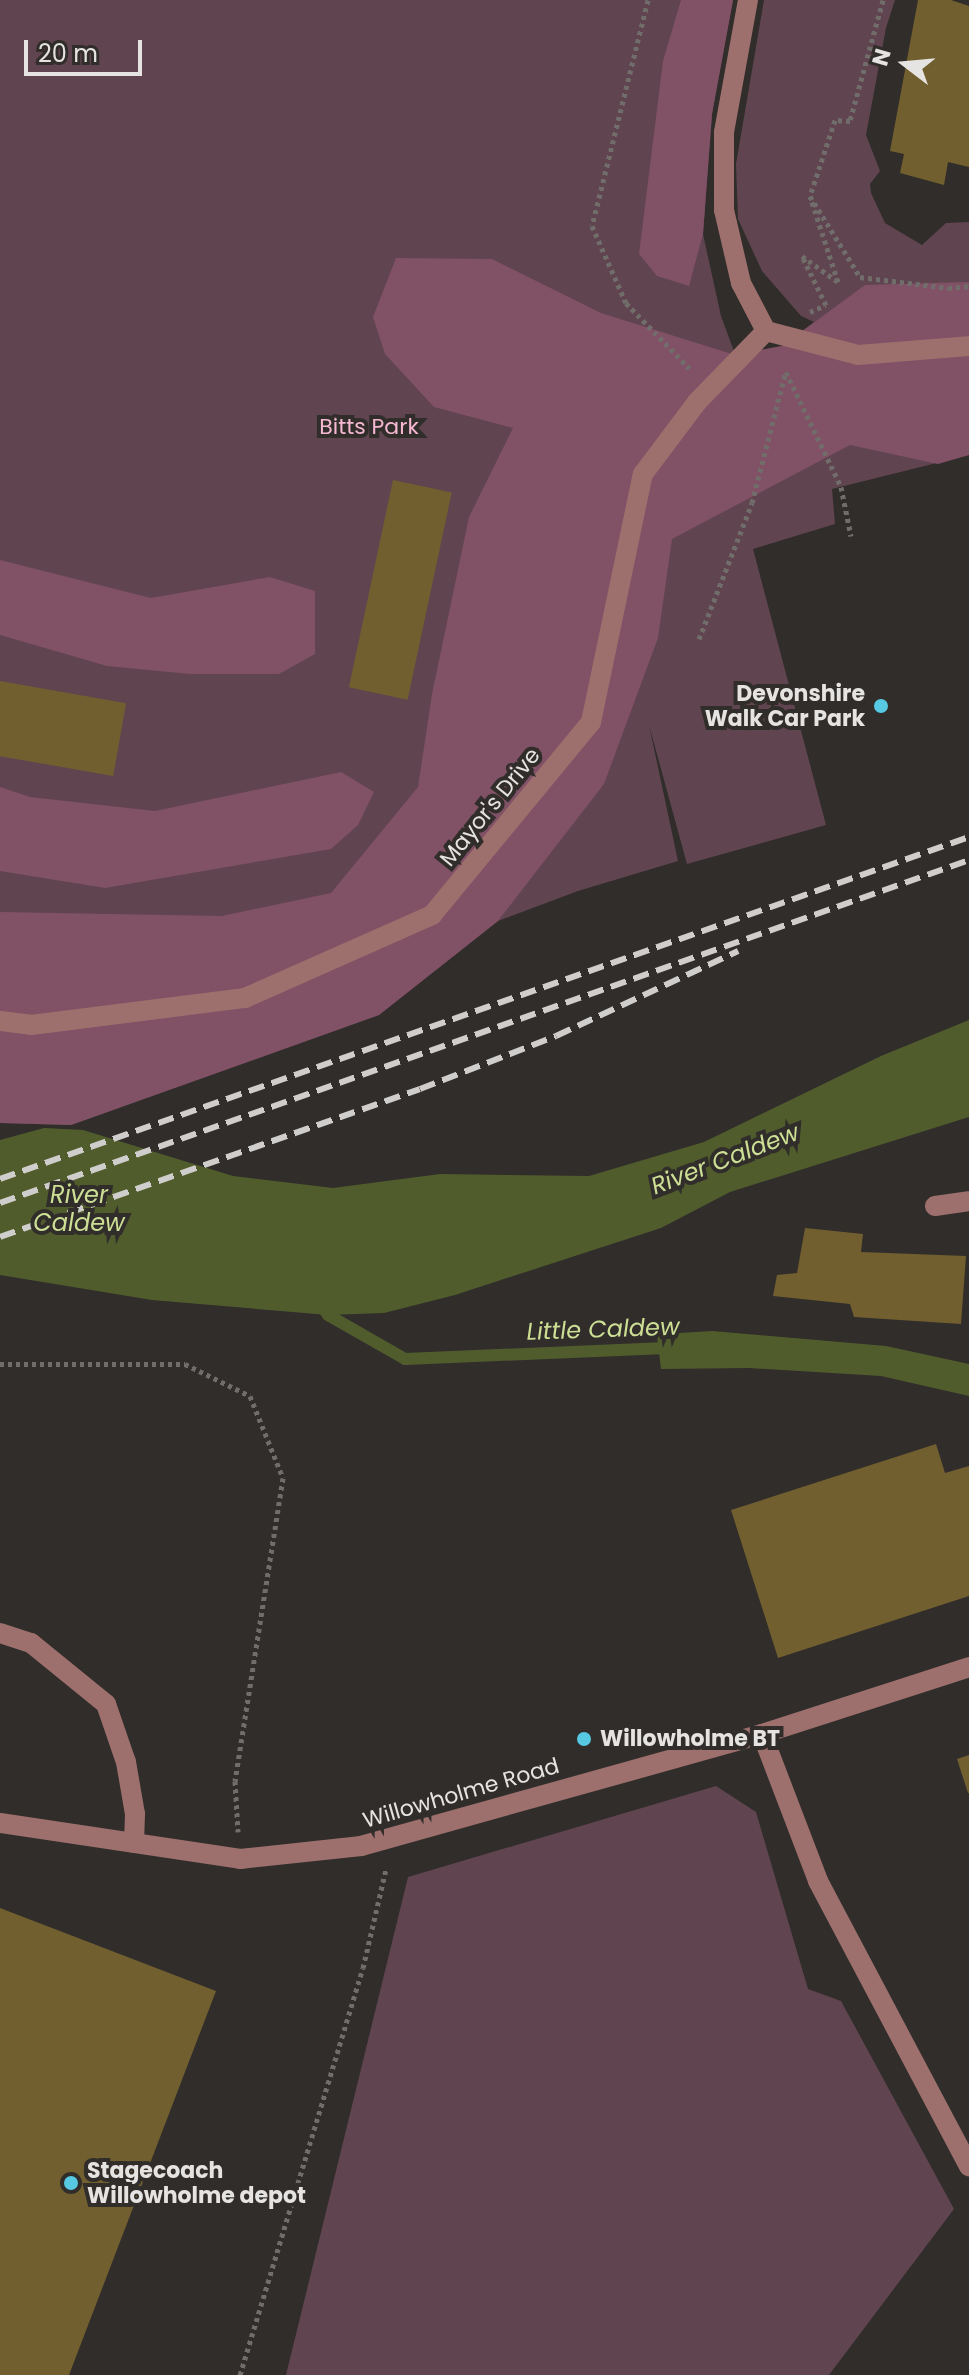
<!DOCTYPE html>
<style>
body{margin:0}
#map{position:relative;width:969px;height:2375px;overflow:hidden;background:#302d2b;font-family:Poppins,sans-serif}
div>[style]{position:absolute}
.green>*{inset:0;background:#604450}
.forest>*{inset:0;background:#815166}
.water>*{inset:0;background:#515c2d}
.stream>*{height:12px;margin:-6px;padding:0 6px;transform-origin:6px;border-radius:6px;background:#515c2d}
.building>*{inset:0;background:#725f2f;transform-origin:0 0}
.path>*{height:5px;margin-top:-2.5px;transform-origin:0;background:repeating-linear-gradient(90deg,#706d6b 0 4px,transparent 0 8px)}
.minor>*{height:20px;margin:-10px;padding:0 10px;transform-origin:10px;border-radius:10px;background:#9e706d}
.rail>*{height:6px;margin-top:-3px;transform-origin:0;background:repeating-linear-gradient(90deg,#d0cecc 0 16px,transparent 0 24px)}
.dots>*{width:22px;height:22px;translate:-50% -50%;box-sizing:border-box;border:4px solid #302d2b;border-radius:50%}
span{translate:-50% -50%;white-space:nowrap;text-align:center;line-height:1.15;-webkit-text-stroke:8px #302d2b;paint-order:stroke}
.park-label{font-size:22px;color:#f6b7d1}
.poi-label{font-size:22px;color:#e6e4e2;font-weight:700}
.right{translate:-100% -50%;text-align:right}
.left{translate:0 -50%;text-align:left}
.street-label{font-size:22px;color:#e6e4e2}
.water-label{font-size:24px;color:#cddf94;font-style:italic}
.north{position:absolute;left:865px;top:24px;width:80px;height:80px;-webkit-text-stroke:6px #302d2b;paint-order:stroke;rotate:286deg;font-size:22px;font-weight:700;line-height:32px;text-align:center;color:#e6e4e2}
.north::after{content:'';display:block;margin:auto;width:28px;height:36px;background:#e6e4e2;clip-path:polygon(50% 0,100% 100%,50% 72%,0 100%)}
.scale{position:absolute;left:24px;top:40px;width:118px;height:36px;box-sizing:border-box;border:4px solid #e6e4e2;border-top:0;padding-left:10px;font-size:24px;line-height:28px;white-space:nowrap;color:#e6e4e2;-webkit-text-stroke:6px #302d2b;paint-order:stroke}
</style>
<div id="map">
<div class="green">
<div style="clip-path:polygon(0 0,733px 0,712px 114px,703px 234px,721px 316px,735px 354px,782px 346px,814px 322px,801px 316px,762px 271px,738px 219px,736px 164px,764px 0,895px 0,886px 28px,866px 135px,880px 171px,870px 184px,871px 193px,885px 223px,922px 245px,946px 223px,969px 222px,969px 455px,832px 489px,835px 524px,753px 549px,826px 825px,687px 864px,649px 725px,678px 861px,578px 891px,498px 921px,379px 1015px,71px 1125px,0 1123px)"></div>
<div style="clip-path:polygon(716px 1786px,756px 1812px,808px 1989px,841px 2001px,954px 2209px,829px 2375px,286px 2375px,408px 1877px)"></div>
</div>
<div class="forest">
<div style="clip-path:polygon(681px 0,733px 0,712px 114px,703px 234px,689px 286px,657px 276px,639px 254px,663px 61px)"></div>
<div style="clip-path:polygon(396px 258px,492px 259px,601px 313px,735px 355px,782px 346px,865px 285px,969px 282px,969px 455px,938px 464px,850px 445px,672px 539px,658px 638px,604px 784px,498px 921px,379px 1015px,71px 1125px,0 1123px,0 912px,222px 916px,331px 893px,418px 787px,432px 694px,469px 517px,513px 428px,434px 407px,385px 354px,373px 317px)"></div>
<div style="clip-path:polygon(0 560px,151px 598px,270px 577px,315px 591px,315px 654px,279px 674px,190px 674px,107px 666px,0 635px)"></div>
<div style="clip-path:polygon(341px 772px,374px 792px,358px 825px,331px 849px,105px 888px,0 871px,0 787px,30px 797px,155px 811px)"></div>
</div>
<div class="water">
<div style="clip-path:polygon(969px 1020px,969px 1117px,730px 1192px,661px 1228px,455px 1295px,384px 1313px,328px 1315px,152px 1300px,0 1275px,0 1140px,44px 1128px,83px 1130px,233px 1176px,333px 1188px,440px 1174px,589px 1176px,704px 1142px,881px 1056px)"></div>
<div style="clip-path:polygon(676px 1326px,679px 1333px,712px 1331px,886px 1346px,969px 1364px,969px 1396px,881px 1376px,749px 1368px,661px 1369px,656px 1328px)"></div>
</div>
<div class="stream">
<div style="left:320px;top:1304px;width:14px;rotate:54deg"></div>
<div style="left:328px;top:1315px;width:89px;rotate:29.7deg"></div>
<div style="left:405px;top:1359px;width:267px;rotate:-2.4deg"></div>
</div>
<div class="building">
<div style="clip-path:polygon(918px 0,951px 0,969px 6px,969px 167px,948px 162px,944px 185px,900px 173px,904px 154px,890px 151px)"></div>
<div style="left:393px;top:480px;width:60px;height:212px;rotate:12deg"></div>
<div style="left:0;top:681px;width:128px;height:74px;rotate:10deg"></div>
<div style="clip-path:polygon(805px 1228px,863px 1234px,861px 1252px,966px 1256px,961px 1324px,854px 1317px,850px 1304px,773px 1296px,777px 1275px,797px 1273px)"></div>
<div style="clip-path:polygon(936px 1444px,945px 1473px,969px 1466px,969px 1596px,778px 1658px,731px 1510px)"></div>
<div style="clip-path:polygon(969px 1755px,969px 1793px,968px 1793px,957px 1759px)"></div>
<div style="clip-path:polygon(0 1908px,216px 1991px,69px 2375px,0 2375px)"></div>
</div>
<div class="path">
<div style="left:648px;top:0;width:233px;rotate:103.9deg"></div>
<div style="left:592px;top:226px;width:84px;rotate:66.2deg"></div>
<div style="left:626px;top:303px;width:91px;rotate:45.9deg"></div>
<div style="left:883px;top:0;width:125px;rotate:105.3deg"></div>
<div style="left:850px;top:121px;width:15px;rotate:-176deg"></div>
<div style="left:835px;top:120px;width:80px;rotate:108.2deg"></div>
<div style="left:810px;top:196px;width:95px;rotate:58.3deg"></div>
<div style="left:860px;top:277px;width:89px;rotate:7.1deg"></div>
<div style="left:948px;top:288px;width:21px;rotate:-5deg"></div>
<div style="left:810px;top:312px;width:17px;rotate:-24deg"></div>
<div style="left:826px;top:305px;width:55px;rotate:-116.1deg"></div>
<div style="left:802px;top:256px;width:44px;rotate:35.8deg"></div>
<div style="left:838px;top:282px;width:90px;rotate:-108deg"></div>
<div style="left:786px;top:372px;width:127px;rotate:64.4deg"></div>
<div style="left:841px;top:487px;width:50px;rotate:78.5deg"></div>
<div style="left:699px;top:639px;width:146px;rotate:-68.7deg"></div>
<div style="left:752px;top:503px;width:136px;rotate:-75.6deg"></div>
<div style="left:0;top:1364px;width:185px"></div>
<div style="left:185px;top:1364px;width:72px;rotate:26.2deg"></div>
<div style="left:250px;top:1396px;width:88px;rotate:68.1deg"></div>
<div style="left:283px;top:1478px;width:307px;rotate:99deg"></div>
<div style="left:235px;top:1781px;width:51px;rotate:86.6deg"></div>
<div style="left:240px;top:2375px;width:425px;rotate:-73.2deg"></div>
<div style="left:363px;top:1968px;width:102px;rotate:-76.9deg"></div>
</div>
<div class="minor">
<div style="left:748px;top:0;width:134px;rotate:100.3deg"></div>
<div style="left:724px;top:132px;width:78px;rotate:90deg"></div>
<div style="left:724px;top:210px;width:75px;rotate:76.9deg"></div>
<div style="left:741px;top:283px;width:54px;rotate:62.5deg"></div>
<div style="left:766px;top:331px;width:95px;rotate:14.6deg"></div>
<div style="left:858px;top:355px;width:111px;rotate:-4.6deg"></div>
<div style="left:0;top:1021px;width:31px;rotate:7deg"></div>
<div style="left:31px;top:1025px;width:216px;rotate:-7.2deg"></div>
<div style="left:245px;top:998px;width:205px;rotate:-23.9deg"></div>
<div style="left:432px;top:915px;width:250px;rotate:-50.5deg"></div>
<div style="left:591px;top:722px;width:253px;rotate:-78.2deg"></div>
<div style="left:643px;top:474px;width:90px;rotate:-53.1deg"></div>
<div style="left:697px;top:402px;width:99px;rotate:-45.8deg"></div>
<div style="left:935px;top:1206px;width:34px;rotate:-8deg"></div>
<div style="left:0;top:1633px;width:33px;rotate:18deg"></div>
<div style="left:31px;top:1643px;width:97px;rotate:39.1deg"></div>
<div style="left:106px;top:1704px;width:61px;rotate:71deg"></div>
<div style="left:126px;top:1762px;width:53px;rotate:80.2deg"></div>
<div style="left:135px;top:1814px;width:29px;rotate:92deg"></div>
<div style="left:762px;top:1734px;width:157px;rotate:69.1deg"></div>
<div style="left:818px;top:1881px;width:323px;rotate:62.1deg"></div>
<div style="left:0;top:1823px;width:243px;rotate:8.5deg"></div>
<div style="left:240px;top:1859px;width:122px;rotate:-6.1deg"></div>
<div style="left:361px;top:1846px;width:416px;rotate:-15.6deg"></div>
<div style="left:762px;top:1734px;width:218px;rotate:-17.9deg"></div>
</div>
<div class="rail">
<div style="left:0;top:1179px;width:1028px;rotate:-19.44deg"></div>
<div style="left:0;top:1203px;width:1028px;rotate:-19.49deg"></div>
<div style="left:0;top:1237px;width:445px;rotate:-19.4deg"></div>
<div style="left:420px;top:1089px;width:146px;rotate:-21.3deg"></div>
<div style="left:556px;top:1036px;width:201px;rotate:-25deg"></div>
</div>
<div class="dots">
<div style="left:881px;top:706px;background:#58c9e3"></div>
<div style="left:584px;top:1739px;background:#58c9e3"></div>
<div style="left:71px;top:2183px;background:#58c9e3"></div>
</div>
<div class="park-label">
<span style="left:369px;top:427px">Bitts Park</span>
</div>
<div class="poi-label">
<span class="right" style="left:865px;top:706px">Devonshire<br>Walk Car Park</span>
<span class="left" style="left:600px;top:1739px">Willowholme BT</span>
<span class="left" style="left:87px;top:2183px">Stagecoach<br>Willowholme depot</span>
</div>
<div class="street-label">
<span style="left:490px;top:807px;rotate:-51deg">Mayor's Drive</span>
<span style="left:461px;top:1793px;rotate:-16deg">Willowholme Road</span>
</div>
<div class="water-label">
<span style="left:725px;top:1159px;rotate:-21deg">River Caldew</span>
<span style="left:79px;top:1209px">River<br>Caldew</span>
<span style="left:603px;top:1329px;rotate:-2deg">Little Caldew</span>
</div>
<div class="north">N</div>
<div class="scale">20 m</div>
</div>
